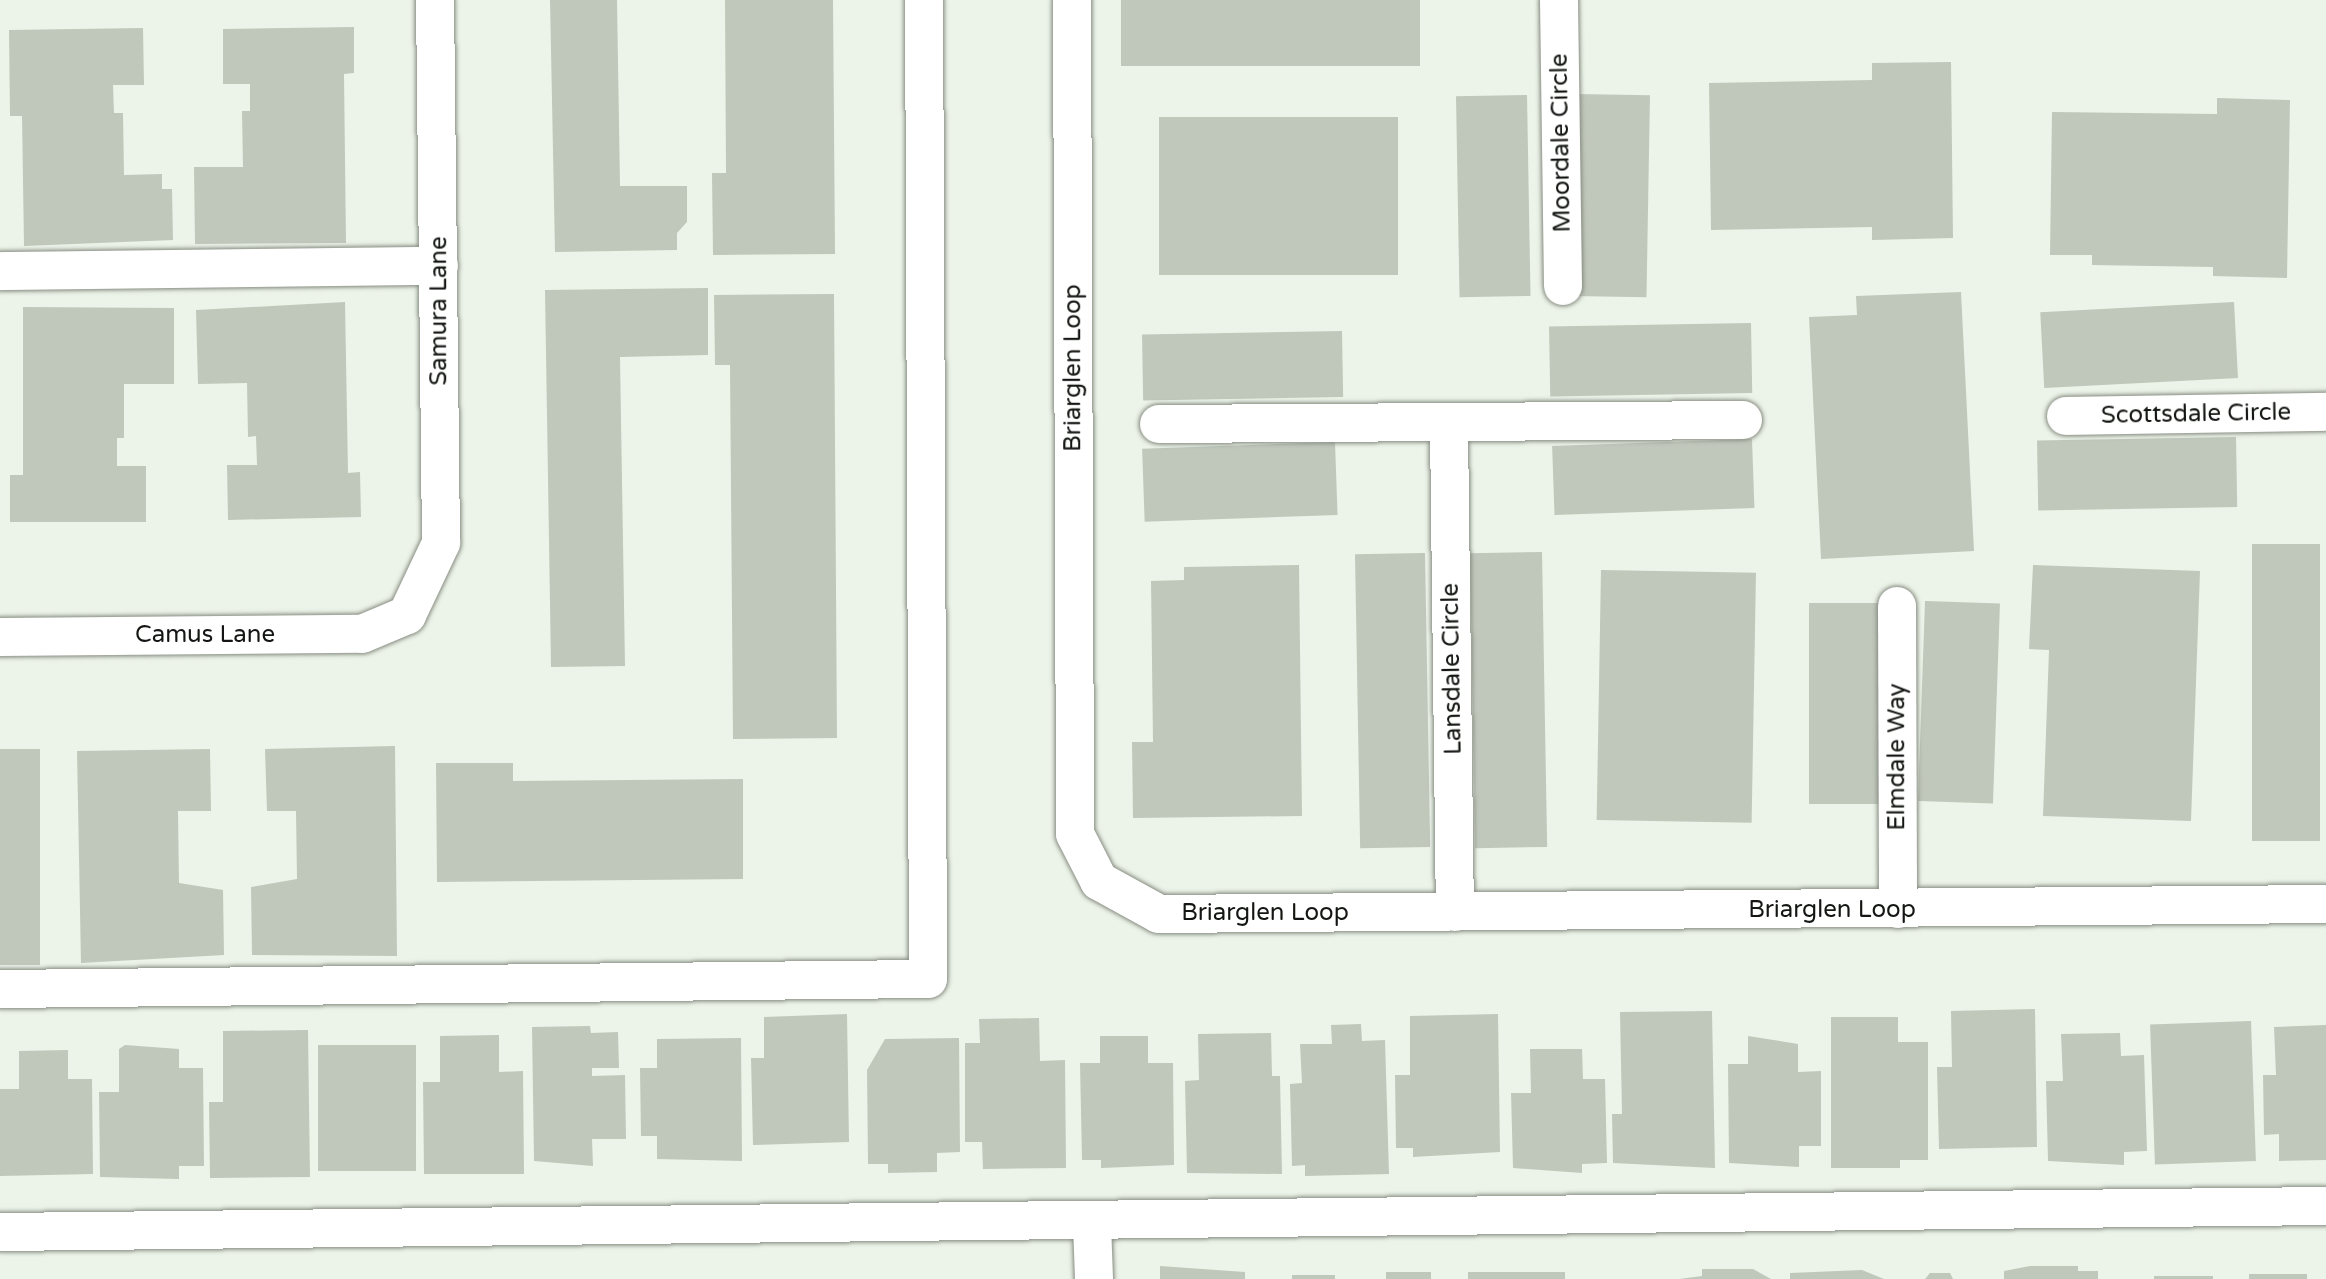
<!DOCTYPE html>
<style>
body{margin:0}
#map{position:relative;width:2326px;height:1279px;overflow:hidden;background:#ecf3e8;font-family:"Varela Round",sans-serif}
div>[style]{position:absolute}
.building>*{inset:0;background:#c0c7bb;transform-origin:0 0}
.roads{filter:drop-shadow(0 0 2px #878d82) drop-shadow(0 0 2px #878d82)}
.minor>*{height:38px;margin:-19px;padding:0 19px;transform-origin:19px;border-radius:19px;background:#fff}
span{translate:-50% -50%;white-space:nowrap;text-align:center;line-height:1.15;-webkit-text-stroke:5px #fff;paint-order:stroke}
.street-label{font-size:24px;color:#131612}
</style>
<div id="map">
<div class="building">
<div style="clip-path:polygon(550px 0,617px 0,620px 186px,687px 186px,687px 222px,677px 233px,677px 250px,555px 252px)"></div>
<div style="clip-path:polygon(725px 0,833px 0,835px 254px,713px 255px,712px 173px,726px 173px)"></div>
<div style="left:1121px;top:0;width:299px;height:66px"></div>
<div style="clip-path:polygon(354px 27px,354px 73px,344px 74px,346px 243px,195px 244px,194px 167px,243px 167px,242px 111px,250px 111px,250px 84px,223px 84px,223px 29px)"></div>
<div style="clip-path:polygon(143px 28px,144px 85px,113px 85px,114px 113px,123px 113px,124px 175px,162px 174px,162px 189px,172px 189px,173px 240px,24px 246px,22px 116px,10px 116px,9px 30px)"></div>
<div style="clip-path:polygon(1951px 62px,1953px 238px,1872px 240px,1872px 227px,1711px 230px,1709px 83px,1872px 80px,1872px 63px)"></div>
<div style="left:1576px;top:94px;width:74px;height:202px;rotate:1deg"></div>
<div style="left:1527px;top:95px;width:201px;height:71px;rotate:89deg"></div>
<div style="clip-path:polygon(2217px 98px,2290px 100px,2287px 278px,2213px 276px,2213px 267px,2092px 265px,2092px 255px,2050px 255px,2052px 112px,2217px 114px)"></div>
<div style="left:1159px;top:117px;width:239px;height:158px"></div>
<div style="clip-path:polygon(708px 288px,708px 355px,620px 357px,625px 666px,551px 667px,545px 290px)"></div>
<div style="clip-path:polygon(1961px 292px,1974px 551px,1821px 559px,1809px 317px,1857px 315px,1856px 296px)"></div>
<div style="clip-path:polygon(834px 294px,837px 738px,733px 739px,730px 365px,715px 365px,714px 295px)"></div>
<div style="clip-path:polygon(345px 302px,348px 473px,360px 472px,361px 517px,228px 520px,227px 465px,257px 465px,256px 436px,248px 437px,247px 383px,198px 384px,196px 310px)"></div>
<div style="left:2234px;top:302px;width:76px;height:194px;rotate:87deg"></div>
<div style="clip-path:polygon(23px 307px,174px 308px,174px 384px,124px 384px,124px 438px,117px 438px,117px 466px,146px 466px,146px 522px,10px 522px,10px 475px,23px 475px)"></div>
<div style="left:1751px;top:323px;width:70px;height:202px;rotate:89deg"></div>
<div style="left:1342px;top:331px;width:66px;height:200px;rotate:89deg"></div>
<div style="left:2236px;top:437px;width:70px;height:199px;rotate:89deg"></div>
<div style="left:1752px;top:439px;width:69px;height:200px;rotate:88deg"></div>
<div style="left:1335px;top:442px;width:73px;height:193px;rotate:88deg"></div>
<div style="left:2320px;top:544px;width:297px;height:68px;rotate:90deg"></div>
<div style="left:1542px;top:552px;width:295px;height:72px;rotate:89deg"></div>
<div style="left:1425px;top:553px;width:294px;height:70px;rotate:89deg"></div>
<div style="clip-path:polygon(1299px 565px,1302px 816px,1133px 818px,1132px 742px,1153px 742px,1151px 581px,1184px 580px,1184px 567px)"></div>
<div style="clip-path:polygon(2033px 565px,2200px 571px,2191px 821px,2043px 816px,2049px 650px,2029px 649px)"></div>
<div style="left:1601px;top:570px;width:155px;height:250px;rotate:1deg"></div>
<div style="left:1925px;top:601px;width:75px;height:200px;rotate:2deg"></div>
<div style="left:1809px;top:603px;width:70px;height:201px"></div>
<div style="clip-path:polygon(395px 746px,397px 956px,252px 955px,251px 887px,297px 879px,296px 811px,267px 811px,265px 749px)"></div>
<div style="left:0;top:749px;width:40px;height:216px"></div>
<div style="clip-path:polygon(210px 749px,211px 811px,178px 811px,179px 883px,223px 890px,224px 955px,81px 963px,77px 751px)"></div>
<div style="clip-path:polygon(436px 763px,513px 763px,513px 781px,743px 779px,743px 879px,437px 882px)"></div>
<div style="clip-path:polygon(2035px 1009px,2037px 1147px,1939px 1149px,1937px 1067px,1952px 1067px,1951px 1011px)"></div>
<div style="clip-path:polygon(1712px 1011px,1715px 1168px,1613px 1163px,1612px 1114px,1622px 1114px,1620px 1012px)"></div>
<div style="clip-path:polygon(847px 1014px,849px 1142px,753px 1145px,751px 1058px,764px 1058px,764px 1017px)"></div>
<div style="clip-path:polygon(1498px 1014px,1500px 1152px,1413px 1157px,1413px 1148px,1396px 1148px,1395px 1075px,1410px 1075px,1410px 1016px)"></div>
<div style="clip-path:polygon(1831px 1017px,1898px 1017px,1898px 1042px,1928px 1042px,1928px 1160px,1900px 1160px,1900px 1168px,1831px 1168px)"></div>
<div style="clip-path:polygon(1039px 1018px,1040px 1061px,1065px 1060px,1066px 1168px,983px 1169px,982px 1142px,965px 1142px,965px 1043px,980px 1043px,979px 1019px)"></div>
<div style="left:2251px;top:1021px;width:140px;height:101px;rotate:88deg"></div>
<div style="clip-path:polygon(1361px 1024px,1362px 1041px,1385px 1040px,1389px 1174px,1305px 1176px,1305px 1165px,1292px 1166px,1290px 1084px,1302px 1083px,1300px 1044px,1332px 1044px,1331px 1025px)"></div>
<div style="clip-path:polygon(2326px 1025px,2326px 1160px,2279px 1161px,2279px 1134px,2264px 1135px,2263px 1075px,2276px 1075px,2274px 1027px)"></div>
<div style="clip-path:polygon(590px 1026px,591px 1033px,618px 1032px,619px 1068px,592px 1068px,592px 1076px,625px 1075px,626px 1139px,592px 1139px,593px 1166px,534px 1161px,532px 1027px)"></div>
<div style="clip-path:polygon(308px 1030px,310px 1177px,210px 1178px,209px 1102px,223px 1102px,223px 1031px)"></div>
<div style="clip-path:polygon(1271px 1033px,1272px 1076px,1280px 1076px,1282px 1174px,1187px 1173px,1185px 1081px,1199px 1080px,1198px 1034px)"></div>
<div style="clip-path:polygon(2120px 1033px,2121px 1056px,2144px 1055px,2147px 1151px,2124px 1152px,2124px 1165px,2048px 1161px,2046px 1081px,2063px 1081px,2061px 1034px)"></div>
<div style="clip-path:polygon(499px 1035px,499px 1072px,523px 1071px,524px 1174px,424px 1174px,423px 1082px,440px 1082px,440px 1036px)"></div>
<div style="clip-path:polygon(1100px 1036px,1148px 1036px,1148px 1063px,1173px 1063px,1174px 1165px,1101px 1168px,1101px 1160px,1082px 1160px,1080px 1063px,1100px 1063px)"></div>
<div style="clip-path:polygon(1748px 1036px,1798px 1044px,1798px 1072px,1821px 1071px,1821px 1146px,1799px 1146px,1799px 1167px,1729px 1163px,1728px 1064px,1748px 1064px)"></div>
<div style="clip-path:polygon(741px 1038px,742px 1161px,657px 1159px,657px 1136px,641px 1136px,640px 1068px,657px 1068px,657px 1039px)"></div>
<div style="clip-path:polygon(959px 1038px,960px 1152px,937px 1153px,937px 1172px,888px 1173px,888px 1164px,868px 1164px,867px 1070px,885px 1039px)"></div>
<div style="clip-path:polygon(125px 1045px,179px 1049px,179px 1068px,203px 1068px,204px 1166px,179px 1166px,179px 1179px,100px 1177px,99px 1092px,119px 1092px,119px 1049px)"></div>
<div style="left:416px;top:1045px;width:126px;height:98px;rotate:90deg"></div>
<div style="clip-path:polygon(1530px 1049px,1582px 1049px,1583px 1079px,1605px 1079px,1607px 1163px,1582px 1164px,1582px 1173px,1513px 1168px,1511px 1093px,1531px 1093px)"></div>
<div style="clip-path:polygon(68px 1050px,68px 1079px,92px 1079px,93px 1174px,0 1176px,0 1089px,19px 1089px,19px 1051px)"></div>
<div style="clip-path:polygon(1160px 1266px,1245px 1272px,1245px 1279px,1160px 1279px)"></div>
<div style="clip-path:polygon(2030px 1266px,2078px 1266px,2078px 1271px,2098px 1271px,2098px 1279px,2004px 1279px,2004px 1271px)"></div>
<div style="clip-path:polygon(1702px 1269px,1753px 1269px,1771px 1279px,1679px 1279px,1702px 1276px)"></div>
<div style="clip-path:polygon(1862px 1270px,1884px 1279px,1790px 1279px,1790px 1273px)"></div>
<div style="left:1386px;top:1272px;width:45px;height:7px"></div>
<div style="left:1468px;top:1272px;width:97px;height:7px"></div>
<div style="clip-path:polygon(1930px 1273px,1950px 1273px,1953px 1279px,1925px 1279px)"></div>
<div style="left:2249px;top:1274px;width:58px;height:5px"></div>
<div style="left:1292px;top:1275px;width:43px;height:4px"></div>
<div style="left:2154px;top:1276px;width:59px;height:3px"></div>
</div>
<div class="roads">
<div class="minor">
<div style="left:1072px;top:0;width:834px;rotate:89.79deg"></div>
<div style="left:1075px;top:834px;width:53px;rotate:62.9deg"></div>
<div style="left:1099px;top:881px;width:68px;rotate:28.8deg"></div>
<div style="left:1159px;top:914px;width:1167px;rotate:-0.49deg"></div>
<div style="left:1559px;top:0;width:286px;rotate:89.2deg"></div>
<div style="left:0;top:271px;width:439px;rotate:-0.7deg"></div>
<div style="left:2066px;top:416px;width:260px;rotate:-0.9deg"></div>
<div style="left:1159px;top:424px;width:584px;rotate:-0.39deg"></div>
<div style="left:1449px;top:427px;width:485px;rotate:89.3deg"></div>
<div style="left:1897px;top:606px;width:303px;rotate:89.8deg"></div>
<div style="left:0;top:637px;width:362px;rotate:-0.5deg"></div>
<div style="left:362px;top:634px;width:49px;rotate:-22.9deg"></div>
<div style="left:407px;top:615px;width:80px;rotate:-64.7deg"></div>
<div style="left:441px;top:543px;width:543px;rotate:-90.63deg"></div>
<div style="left:0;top:989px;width:928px;rotate:-0.62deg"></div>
<div style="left:928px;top:979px;width:979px;rotate:-90.23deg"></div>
<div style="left:1092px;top:1224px;width:55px;rotate:87.9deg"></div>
<div style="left:0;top:1232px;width:2326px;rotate:-0.64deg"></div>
</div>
</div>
<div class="street-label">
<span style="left:1561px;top:143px;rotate:-91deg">Moordale Circle</span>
<span style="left:439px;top:311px;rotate:-90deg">Samura Lane</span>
<span style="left:1073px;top:368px;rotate:-90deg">Briarglen Loop</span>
<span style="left:2196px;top:414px;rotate:-1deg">Scottsdale Circle</span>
<span style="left:205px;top:635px">Camus Lane</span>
<span style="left:1452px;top:669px;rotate:-91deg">Lansdale Circle</span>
<span style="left:1897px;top:757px;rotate:-90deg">Elmdale Way</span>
<span style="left:1832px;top:910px">Briarglen Loop</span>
<span style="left:1265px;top:913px">Briarglen Loop</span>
</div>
</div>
